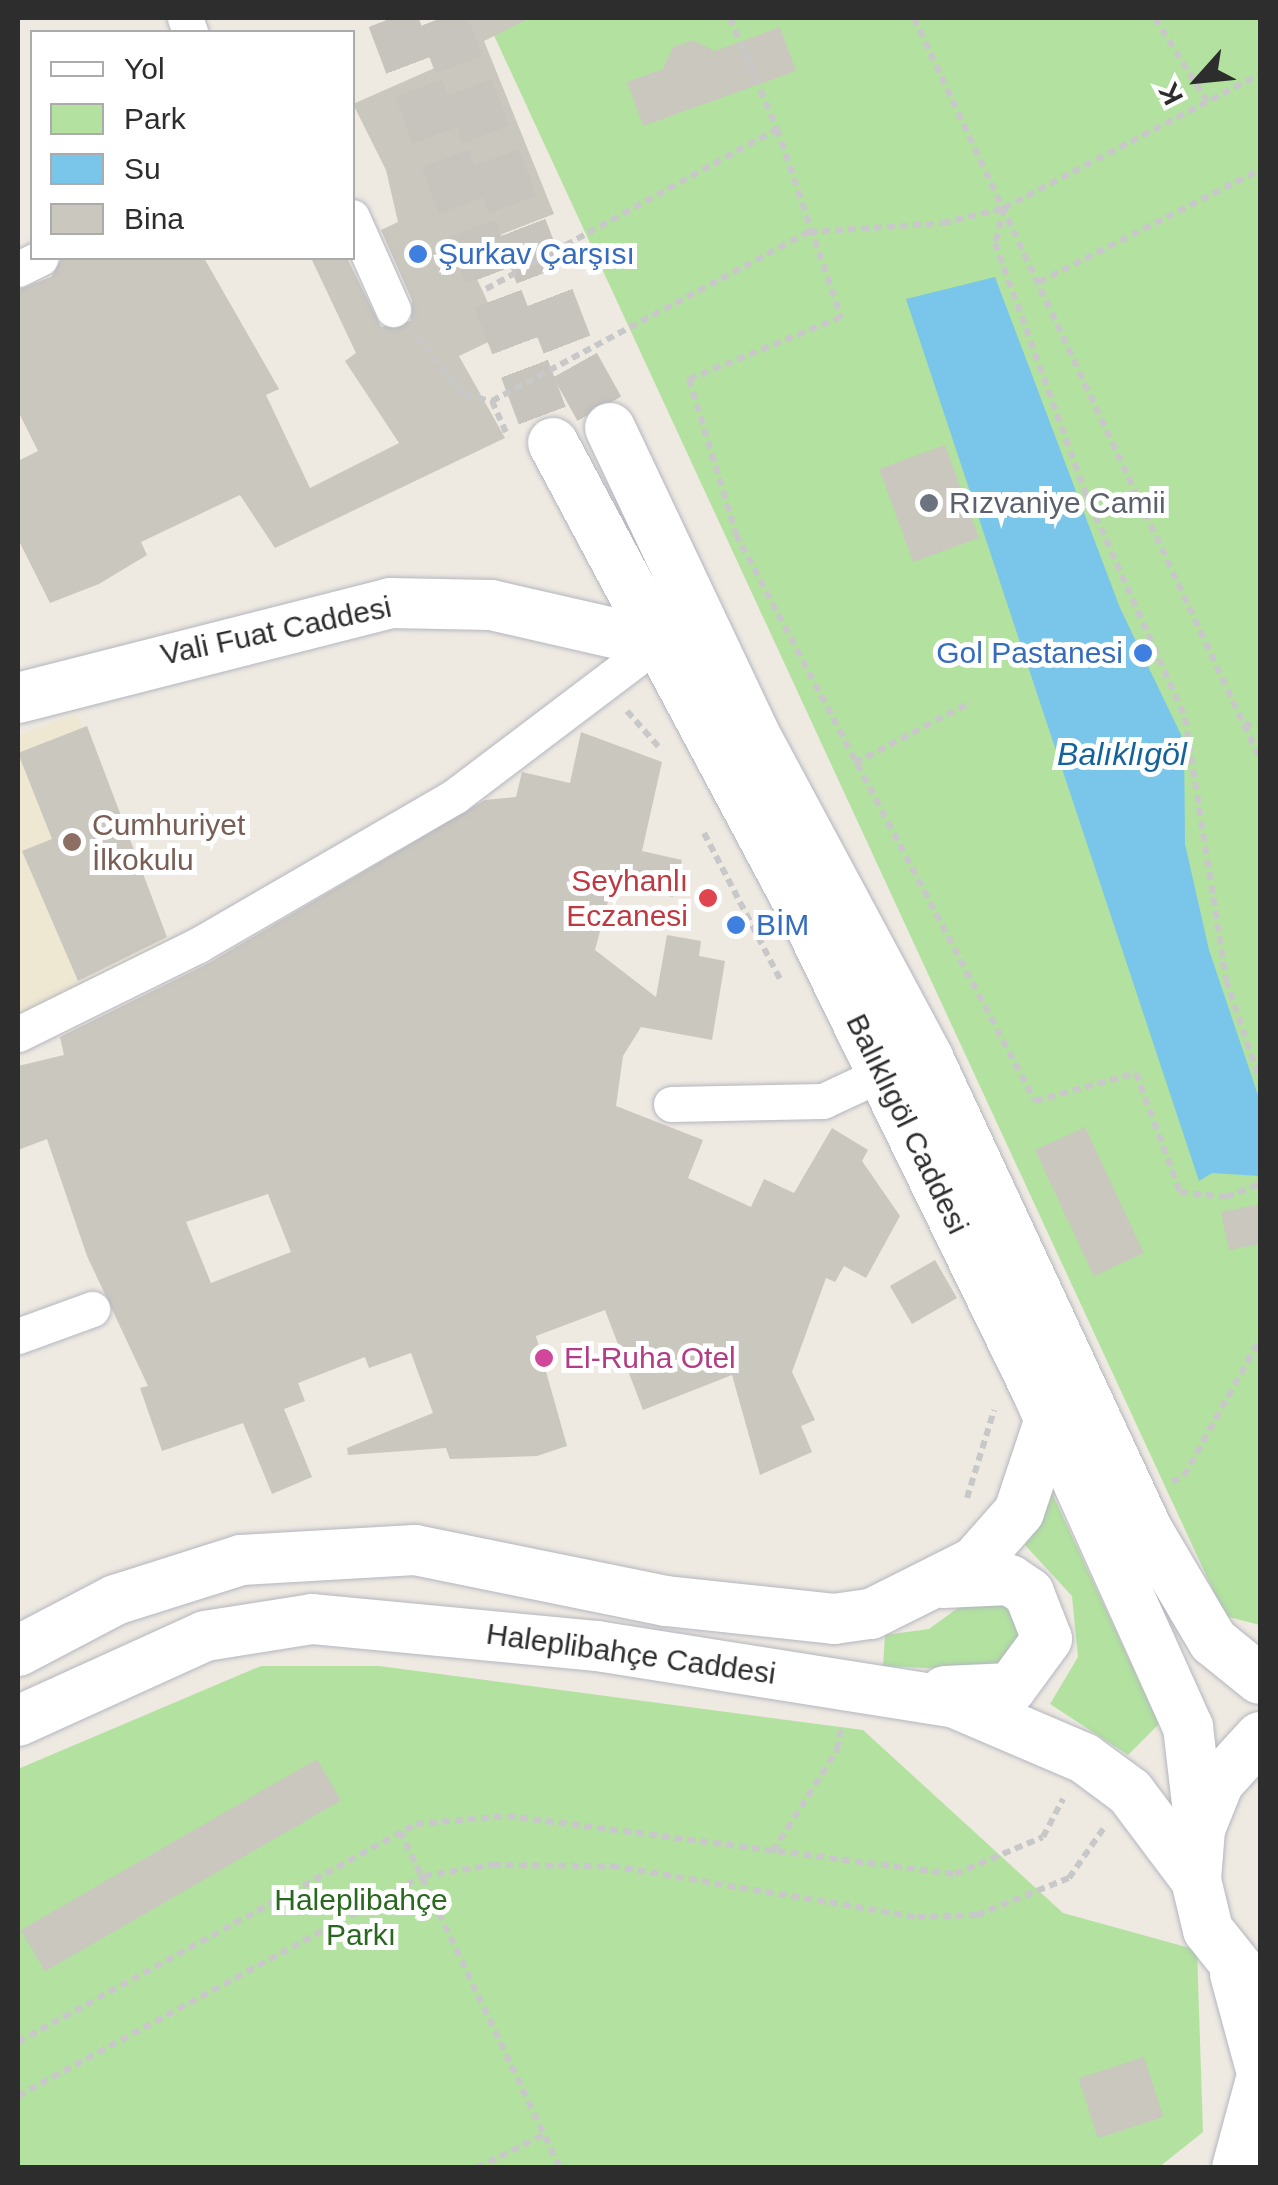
<!DOCTYPE html>
<meta charset="utf-8">
<style>
body{margin:0}
#map{position:relative;width:1278px;height:2185px;overflow:hidden;background:#eee9e1;font-family:Arial,sans-serif}
div>[style]{position:absolute}
.education>*{inset:0;background:#eee7d2}
.green>*{inset:0;background:#b2e1a0}
.water>*{inset:0;background:#7ac5ea}
.building>*{inset:0;background:#cac7bf;transform-origin:0 0}
.secondary-tunnel>*{height:50px;margin-top:-25px;transform-origin:0;background:repeating-linear-gradient(90deg,#c7c3bd 0 50px,transparent 0 75px)}
.path>*{height:6px;margin-top:-3px;transform-origin:0;background:repeating-linear-gradient(90deg,#c8c8c8 0 8px,transparent 0 13px)}
.roads{filter:drop-shadow(0 0 2px #b4b6c0) drop-shadow(0 0 2px #b4b6c0)}
.street>*{height:35px;margin:-17.5px;padding:0 17.5px;transform-origin:17.5px;border-radius:17.5px;background:#fff}
.secondary>*{height:50px;margin:-25px;padding:0 25px;transform-origin:25px;border-radius:25px;background:#fff}
.dots>*{width:28px;height:28px;translate:-50% -50%;box-sizing:border-box;border:5px solid #fff;border-radius:50%}
span{translate:-50% -50%;white-space:nowrap;text-align:center;line-height:1.15;-webkit-text-stroke:10px #fff;paint-order:stroke}
.shop-label{font-size:30px;color:#366cbe}
.left{translate:0 -50%;text-align:left}
.right{translate:-100% -50%;text-align:right}
.worship-label{font-size:30px;color:#5b616d}
.street-label{font-size:30px;color:#2d2d2d}
.education-label{font-size:30px;color:#785e54}
.health-label{font-size:30px;color:#be3a42}
.hotel-label{font-size:30px;color:#b23c85}
.park-label{font-size:30px;color:#29691f}
.water-label{font-size:32px;color:#14639b;font-style:italic}
.frame{position:absolute;inset:0;border:20px solid #2d2d2d;pointer-events:none}
.legend{position:absolute;left:30px;top:30px;width:325px;height:230px;box-sizing:border-box;background:#fff;border:2px solid #ababab;margin:0;padding:12px 18px;list-style:none;font-size:30px;color:#2d2d2d}
.legend li{display:flex;align-items:center;gap:20px;height:50px}
.legend b{width:50px;border:2px solid #ababab}
.north{position:absolute;left:1148px;top:30px;width:100px;height:100px;-webkit-text-stroke:8px #fff;paint-order:stroke;rotate:243deg;font-size:28px;font-weight:700;line-height:40px;text-align:center;color:#2d2d2d}
.north::after{content:'';display:block;margin:auto;width:35px;height:45px;background:#2d2d2d;clip-path:polygon(50% 0,100% 100%,50% 72%,0 100%)}
</style>
<div id="map">
<div class="education">
<div style="clip-path:polygon(77px 714px,169px 949px,18px 1025px,18px 735px)"></div>
</div>
<div class="green">
<div style="clip-path:polygon(486px 18px,1260px 18px,1260px 1625px,1225px 1616px)"></div>
<div style="clip-path:polygon(1052px 1493px,1159px 1724px,1128px 1755px,1050px 1704px,1078px 1657px,1072px 1596px,1025px 1545px)"></div>
<div style="clip-path:polygon(1007px 1602px,1023px 1645px,990px 1671px,883px 1666px,885px 1635px,929px 1629px,962px 1605px)"></div>
<div style="clip-path:polygon(261px 1666px,379px 1666px,863px 1730px,1063px 1913px,1197px 1950px,1203px 2132px,1158px 2168px,18px 2167px,18px 1769px)"></div>
</div>
<div class="water">
<div style="clip-path:polygon(995px 277px,1120px 608px,1184px 741px,1185px 844px,1209px 950px,1260px 1101px,1260px 1176px,1212px 1173px,1199px 1181px,906px 299px)"></div>
</div>
<div class="building">
<div style="clip-path:polygon(459px 18px,530px 18px,484px 41px,554px 214px,463px 249px,503px 335px,459px 356px,505px 438px,275px 548px,240px 495px,141px 542px,147px 555px,99px 584px,50px 603px,18px 539px,18px 461px,38px 451px,18px 411px,18px 290px,51px 277px,62px 258px,204px 258px,279px 389px,266px 395px,310px 488px,399px 443px,345px 361px,356px 353px,311px 258px,347px 258px,381px 327px,411px 321px,412px 300px,381px 230px,398px 222px,386px 170px,353px 104px,455px 59px,439px 28px)"></div>
<div style="clip-path:polygon(780px 27px,796px 71px,643px 126px,627px 82px,663px 69px,673px 47px,693px 40px,715px 51px)"></div>
<div style="left:945px;top:445px;width:99px;height:70px;rotate:70deg"></div>
<div style="clip-path:polygon(87px 726px,167px 937px,78px 981px,22px 851px,52px 839px,18px 753px)"></div>
<div style="clip-path:polygon(evenodd,581px 732px,662px 762px,642px 851px,682px 860px,673px 897px,613px 883px,595px 950px,656px 997px,667px 935px,701px 941px,699px 956px,725px 961px,712px 1040px,641px 1027px,623px 1056px,616px 1106px,703px 1140px,688px 1178px,751px 1207px,764px 1179px,794px 1193px,832px 1128px,868px 1150px,862px 1161px,900px 1216px,866px 1278px,844px 1266px,835px 1282px,826px 1278px,792px 1372px,815px 1420px,801px 1426px,812px 1452px,760px 1475px,732px 1375px,643px 1410px,605px 1310px,536px 1336px,567px 1446px,537px 1456px,450px 1459px,446px 1448px,348px 1455px,347px 1448px,433px 1413px,411px 1353px,369px 1368px,365px 1357px,298px 1383px,305px 1401px,284px 1409px,312px 1477px,272px 1494px,243px 1423px,162px 1451px,140px 1388px,148px 1386px,87px 1256px,47px 1139px,18px 1150px,18px 1066px,64px 1055px,60px 1037px,209px 963px,485px 800px,516px 797px,522px 772px,570px 783px,581px 732px,268px 1194px,291px 1252px,211px 1283px,186px 1222px,268px 1194px)"></div>
<div style="left:1085px;top:1127px;width:139px;height:55px;rotate:65deg"></div>
<div style="clip-path:polygon(1260px 1204px,1260px 1244px,1229px 1250px,1221px 1212px)"></div>
<div style="left:935px;top:1260px;width:44px;height:52px;rotate:60deg"></div>
<div style="left:317px;top:1759px;width:48px;height:342px;rotate:60deg"></div>
<div style="left:1144px;top:2057px;width:63px;height:69px;rotate:72deg"></div>
</div>
<div class="secondary-tunnel">
<div style="left:392px;top:18px;width:454px;rotate:69.3deg"></div>
<div style="left:441px;top:18px;width:372px;rotate:68.9deg"></div>
<div style="left:575px;top:365px;width:72px;rotate:60.9deg"></div>
</div>
<div class="path">
<div style="left:730px;top:18px;width:121px;rotate:67.1deg"></div>
<div style="left:914px;top:18px;width:818px;rotate:64.97deg"></div>
<div style="left:1155px;top:18px;width:98px;rotate:57.9deg"></div>
<div style="left:1004px;top:208px;width:36px;rotate:104deg"></div>
<div style="left:995px;top:243px;width:265px;rotate:70.1deg"></div>
<div style="left:1085px;top:492px;width:247px;rotate:66.1deg"></div>
<div style="left:1185px;top:718px;width:265px;rotate:81.1deg"></div>
<div style="left:1226px;top:980px;width:106px;rotate:71.2deg"></div>
<div style="left:1039px;top:282px;width:248px;rotate:-26.9deg"></div>
<div style="left:486px;top:289px;width:332px;rotate:-28.8deg"></div>
<div style="left:777px;top:129px;width:199px;rotate:71.2deg"></div>
<div style="left:841px;top:317px;width:164px;rotate:157.8deg"></div>
<div style="left:689px;top:379px;width:162px;rotate:73.1deg"></div>
<div style="left:736px;top:534px;width:641px;rotate:62.2deg"></div>
<div style="left:1035px;top:1101px;width:105px;rotate:-15.5deg"></div>
<div style="left:1136px;top:1073px;width:127px;rotate:69.7deg"></div>
<div style="left:1180px;top:1192px;width:46px;rotate:6.2deg"></div>
<div style="left:1226px;top:1197px;width:36px;rotate:-21deg"></div>
<div style="left:416px;top:337px;width:76px;rotate:49.8deg"></div>
<div style="left:465px;top:395px;width:28px;rotate:13deg"></div>
<div style="left:492px;top:401px;width:39px;rotate:66deg"></div>
<div style="left:492px;top:401px;width:359px;rotate:-28.1deg"></div>
<div style="left:809px;top:232px;width:134px;rotate:-3.8deg"></div>
<div style="left:943px;top:223px;width:63px;rotate:-13.8deg"></div>
<div style="left:1004px;top:208px;width:289px;rotate:-27.6deg"></div>
<div style="left:627px;top:711px;width:48px;rotate:48.4deg"></div>
<div style="left:1244px;top:725px;width:16px;rotate:-4deg"></div>
<div style="left:855px;top:763px;width:131px;rotate:-27.7deg"></div>
<div style="left:704px;top:833px;width:167px;rotate:62.5deg"></div>
<div style="left:1172px;top:1482px;width:13px;rotate:-27deg"></div>
<div style="left:1184px;top:1476px;width:157px;rotate:-61deg"></div>
<div style="left:967px;top:1498px;width:92px;rotate:-72.9deg"></div>
<div style="left:400px;top:1831px;width:373px;rotate:64.6deg"></div>
<div style="left:773px;top:1851px;width:120px;rotate:-57.6deg"></div>
<div style="left:837px;top:1750px;width:22px;rotate:-80deg"></div>
<div style="left:18px;top:2042px;width:454px;rotate:-28.7deg"></div>
<div style="left:416px;top:1824px;width:91px;rotate:-5deg"></div>
<div style="left:507px;top:1816px;width:452px;rotate:7.4deg"></div>
<div style="left:955px;top:1874px;width:95px;rotate:-22.8deg"></div>
<div style="left:1043px;top:1837px;width:43px;rotate:-62.2deg"></div>
<div style="left:18px;top:2096px;width:462px;rotate:-28.5deg"></div>
<div style="left:424px;top:1876px;width:70px;rotate:-9.1deg"></div>
<div style="left:493px;top:1865px;width:119px;rotate:0.5deg"></div>
<div style="left:612px;top:1866px;width:309px;rotate:9.5deg"></div>
<div style="left:917px;top:1917px;width:60px;rotate:-1.9deg"></div>
<div style="left:977px;top:1915px;width:99px;rotate:-21.9deg"></div>
<div style="left:1069px;top:1878px;width:60px;rotate:-55.2deg"></div>
<div style="left:477px;top:2168px;width:74px;rotate:-26.6deg"></div>
</div>
<div class="roads">
<div class="street">
<div style="left:185px;top:18px;width:15px;rotate:70deg"></div>
<div style="left:352px;top:217px;width:101px;rotate:66deg"></div>
<div style="left:18px;top:269px;width:25px;rotate:-26deg"></div>
<div style="left:18px;top:1034px;width:201px;rotate:-26.3deg"></div>
<div style="left:198px;top:945px;width:297px;rotate:-30.1deg"></div>
<div style="left:455px;top:796px;width:253px;rotate:-37.1deg"></div>
<div style="left:671px;top:1104px;width:152px;rotate:-1.1deg"></div>
<div style="left:823px;top:1101px;width:66px;rotate:-25deg"></div>
<div style="left:18px;top:1336px;width:79px;rotate:-20deg"></div>
</div>
<div class="secondary">
<div style="left:610px;top:428px;width:335px;rotate:64.7deg"></div>
<div style="left:753px;top:731px;width:371px;rotate:61.8deg"></div>
<div style="left:928px;top:1058px;width:522px;rotate:65.06deg"></div>
<div style="left:1148px;top:1531px;width:128px;rotate:59.4deg"></div>
<div style="left:1213px;top:1641px;width:60px;rotate:39deg"></div>
<div style="left:553px;top:443px;width:540px;rotate:61.92deg"></div>
<div style="left:807px;top:919px;width:523px;rotate:64.02deg"></div>
<div style="left:1036px;top:1389px;width:371px;rotate:65.8deg"></div>
<div style="left:1188px;top:1727px;width:103px;rotate:83.3deg"></div>
<div style="left:18px;top:698px;width:384px;rotate:-14.3deg"></div>
<div style="left:390px;top:603px;width:101px;rotate:1.1deg"></div>
<div style="left:491px;top:605px;width:170px;rotate:12.9deg"></div>
<div style="left:943px;top:1583px;width:67px;rotate:-2.6deg"></div>
<div style="left:1010px;top:1580px;width:23px;rotate:34deg"></div>
<div style="left:1029px;top:1593px;width:49px;rotate:68.6deg"></div>
<div style="left:1047px;top:1639px;width:61px;rotate:126.3deg"></div>
<div style="left:1011px;top:1688px;width:66px;rotate:177.4deg"></div>
<div style="left:18px;top:1651px;width:110px;rotate:-27.7deg"></div>
<div style="left:115px;top:1600px;width:132px;rotate:-17.6deg"></div>
<div style="left:241px;top:1560px;width:174px;rotate:-3.3deg"></div>
<div style="left:415px;top:1550px;width:256px;rotate:11.5deg"></div>
<div style="left:666px;top:1601px;width:169px;rotate:6.1deg"></div>
<div style="left:834px;top:1619px;width:37px;rotate:-8deg"></div>
<div style="left:871px;top:1614px;width:116px;rotate:-26.6deg"></div>
<div style="left:975px;top:1562px;width:67px;rotate:-48.7deg"></div>
<div style="left:1019px;top:1512px;width:95px;rotate:-71.6deg"></div>
<div style="left:18px;top:1721px;width:205px;rotate:-24.4deg"></div>
<div style="left:205px;top:1636px;width:108px;rotate:-9deg"></div>
<div style="left:312px;top:1619px;width:286px;rotate:5.4deg"></div>
<div style="left:597px;top:1646px;width:363px;rotate:9deg"></div>
<div style="left:955px;top:1703px;width:140px;rotate:23.1deg"></div>
<div style="left:1084px;top:1758px;width:57px;rotate:36.5deg"></div>
<div style="left:1130px;top:1792px;width:110px;rotate:53.1deg"></div>
<div style="left:1260px;top:1737px;width:61px;rotate:132.3deg"></div>
<div style="left:1219px;top:1782px;width:51px;rotate:112deg"></div>
<div style="left:1200px;top:1829px;width:51px;rotate:94.5deg"></div>
<div style="left:1196px;top:1880px;width:51px;rotate:76.5deg"></div>
<div style="left:1208px;top:1930px;width:83px;rotate:51.3deg"></div>
<div style="left:1235px;top:1974px;width:95px;rotate:74.8deg"></div>
<div style="left:1237px;top:2168px;width:88px;rotate:-74.9deg"></div>
</div>
</div>
<div class="dots">
<div style="left:418px;top:254px;background:#3f7fe0"></div>
<div style="left:929px;top:503px;background:#6b7280"></div>
<div style="left:1143px;top:653px;background:#3f7fe0"></div>
<div style="left:72px;top:842px;background:#8d6e63"></div>
<div style="left:708px;top:898px;background:#e0444e"></div>
<div style="left:736px;top:925px;background:#3f7fe0"></div>
<div style="left:544px;top:1358px;background:#d1479c"></div>
</div>
<div class="shop-label">
<span class="left" style="left:438px;top:254px">Şurkav Çarşısı</span>
<span class="right" style="left:1123px;top:653px">Gol Pastanesi</span>
<span class="left" style="left:756px;top:925px">BİM</span>
</div>
<div class="worship-label">
<span class="left" style="left:949px;top:503px">Rızvaniye Camii</span>
</div>
<div class="street-label">
<span style="left:276px;top:631px;rotate:-12deg">Vali Fuat Caddesi</span>
<span style="left:907px;top:1124px;rotate:64deg">Balıklıgöl Caddesi</span>
<span style="left:631px;top:1654px;rotate:8deg">Haleplibahçe Caddesi</span>
</div>
<div class="education-label">
<span class="left" style="left:92px;top:842px">Cumhuriyet<br>İlkokulu</span>
</div>
<div class="health-label">
<span class="right" style="left:688px;top:898px">Seyhanlı<br>Eczanesi</span>
</div>
<div class="hotel-label">
<span class="left" style="left:564px;top:1358px">El-Ruha Otel</span>
</div>
<div class="park-label">
<span style="left:361px;top:1917px">Haleplibahçe<br>Parkı</span>
</div>
<div class="water-label">
<span style="left:1122px;top:754px">Balıklıgöl</span>
</div>
<div class="frame"></div>
<ul class="legend">
<li><b style="height:12px;background:#fff"></b>Yol</li>
<li><b style="height:28px;background:#b2e1a0"></b>Park</li>
<li><b style="height:28px;background:#7ac5ea"></b>Su</li>
<li><b style="height:28px;background:#cac7bf"></b>Bina</li>
</ul>
<div class="north">K</div>
</div>
